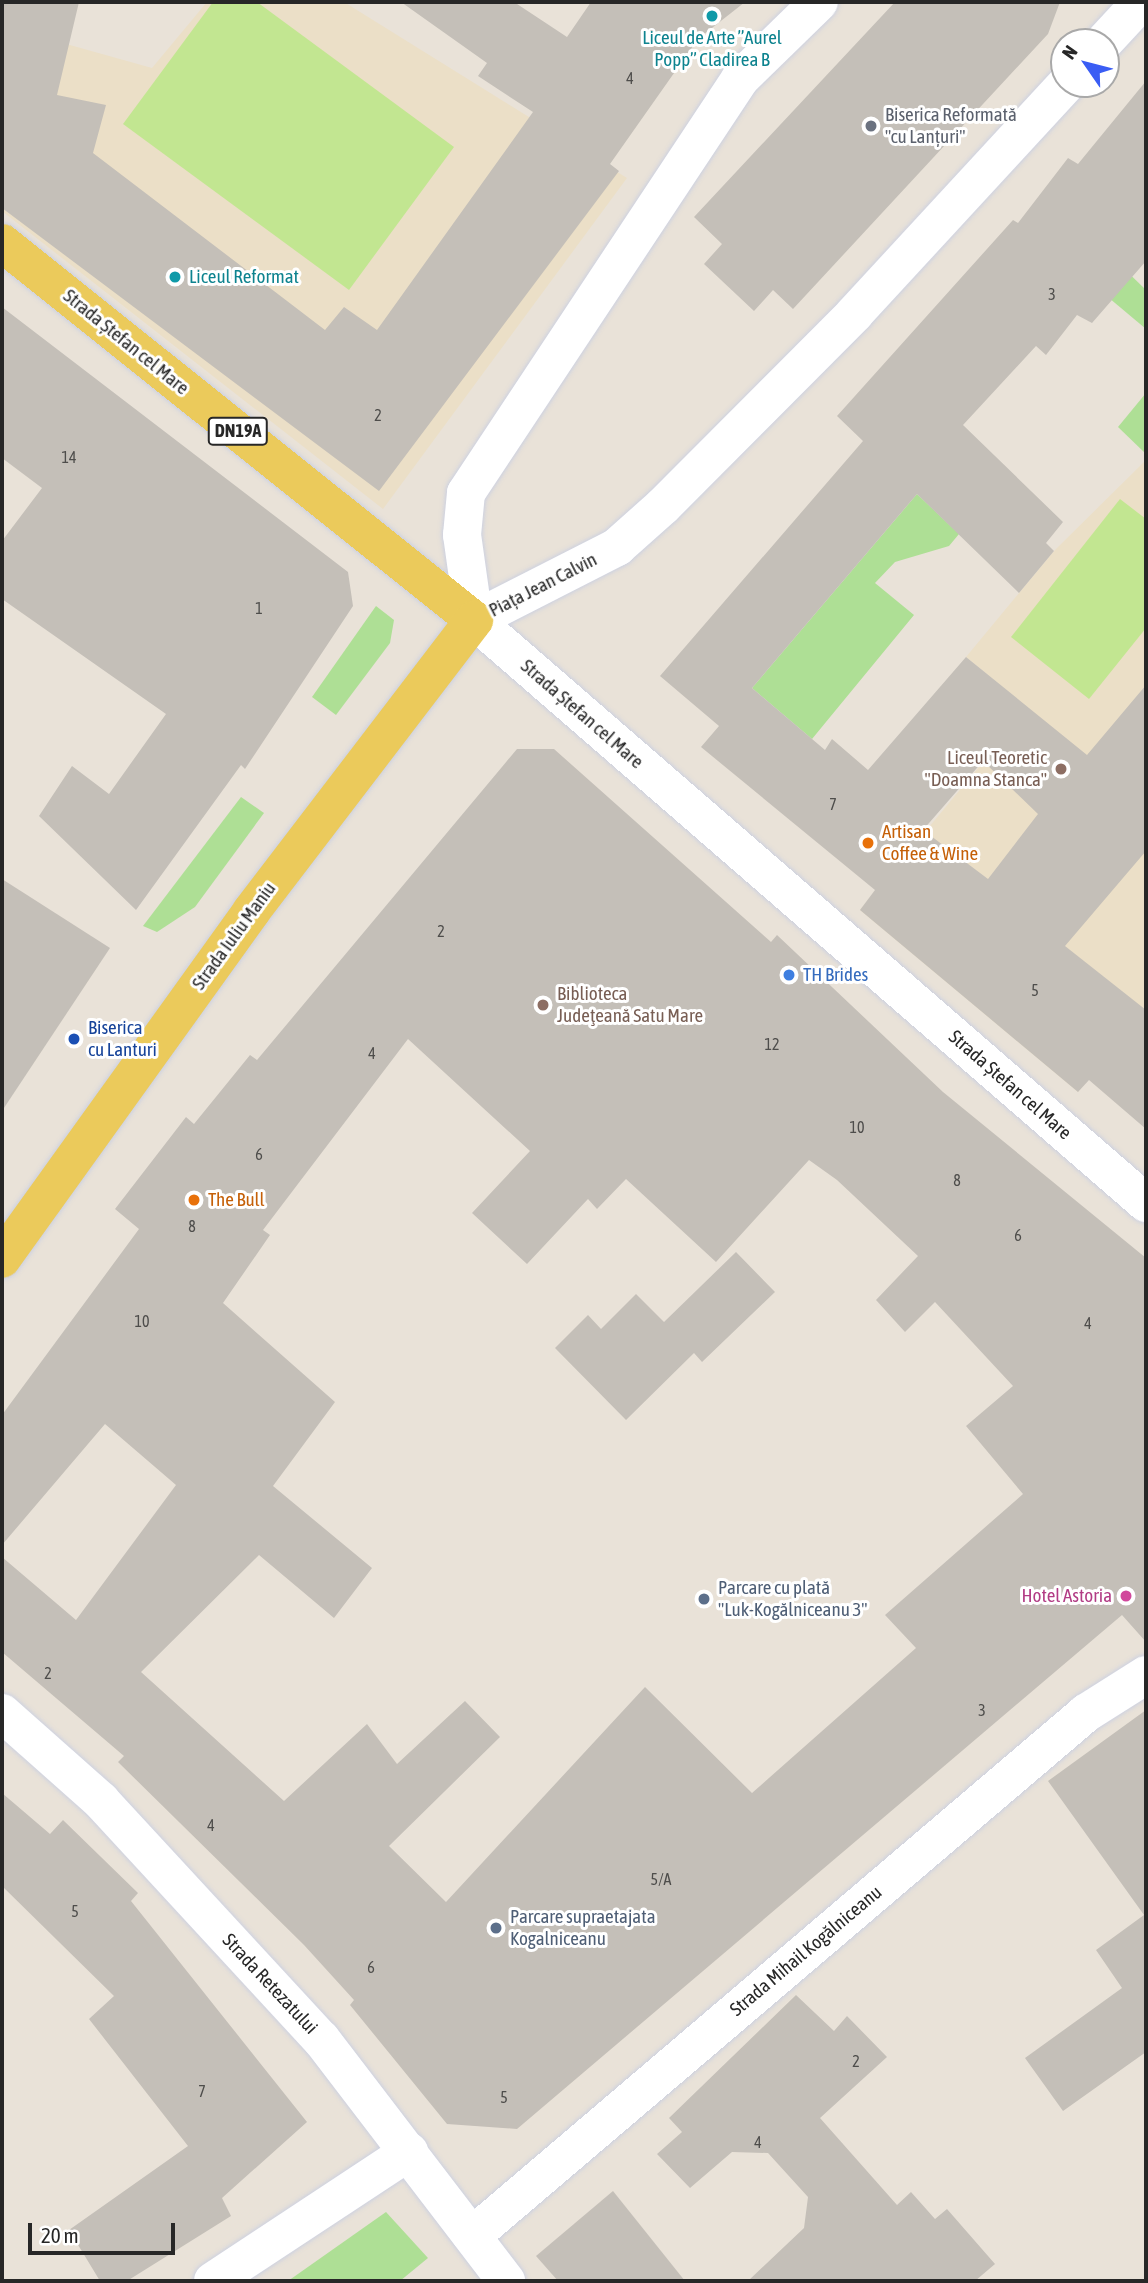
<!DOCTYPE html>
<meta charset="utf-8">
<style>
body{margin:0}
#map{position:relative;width:1148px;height:2283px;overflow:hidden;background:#e9e2d8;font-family:"Asap Condensed",sans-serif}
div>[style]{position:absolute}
.education>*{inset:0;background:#ebdfc7}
.green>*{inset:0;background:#aedf95}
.pitch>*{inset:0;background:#c2e691}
.building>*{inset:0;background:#c4bfb8}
.roads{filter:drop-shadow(0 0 2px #cdd1e0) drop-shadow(0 0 2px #cdd1e0)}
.minor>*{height:38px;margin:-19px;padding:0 19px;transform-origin:19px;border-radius:19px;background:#fff}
.major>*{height:38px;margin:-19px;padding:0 19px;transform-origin:19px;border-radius:19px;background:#ebca5b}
.dots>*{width:19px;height:19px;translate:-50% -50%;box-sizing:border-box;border:4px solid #fff;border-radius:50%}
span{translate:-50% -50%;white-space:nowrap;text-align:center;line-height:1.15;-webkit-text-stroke:6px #fff;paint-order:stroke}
.number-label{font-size:16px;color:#4e4d4b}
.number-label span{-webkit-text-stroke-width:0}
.shield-label span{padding:2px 5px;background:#fff;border:2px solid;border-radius:5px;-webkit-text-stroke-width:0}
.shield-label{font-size:18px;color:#272727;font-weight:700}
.culture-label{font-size:19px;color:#0d838f}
.left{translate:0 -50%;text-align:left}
.worship-label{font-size:19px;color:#5b616d}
.street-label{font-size:19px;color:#272727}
.education-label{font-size:19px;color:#785e54}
.right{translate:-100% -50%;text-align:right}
.food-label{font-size:19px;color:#c56008}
.shop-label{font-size:19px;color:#366cbe}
.transit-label{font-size:19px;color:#164399}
.service-label{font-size:19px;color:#4e5e75}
.hotel-label{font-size:19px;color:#b23c85}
.frame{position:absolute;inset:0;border:4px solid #272727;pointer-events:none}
.north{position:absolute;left:1050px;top:28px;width:70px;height:70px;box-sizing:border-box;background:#fff;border:2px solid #a9a9a9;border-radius:50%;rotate:305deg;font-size:19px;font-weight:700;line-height:28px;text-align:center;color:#272727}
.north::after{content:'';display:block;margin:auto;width:24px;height:32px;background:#3a5df4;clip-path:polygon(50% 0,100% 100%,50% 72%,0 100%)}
.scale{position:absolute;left:28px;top:2223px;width:147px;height:32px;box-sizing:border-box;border:4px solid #272727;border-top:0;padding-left:9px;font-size:21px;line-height:24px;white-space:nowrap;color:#272727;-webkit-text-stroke:5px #fff;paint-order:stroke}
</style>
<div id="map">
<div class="education">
<div style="clip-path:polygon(207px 2px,344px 2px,627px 178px,383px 509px,2px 211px,2px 26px,152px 68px)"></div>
<div style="clip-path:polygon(1146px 460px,1146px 1010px,1078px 1092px,860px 910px,1028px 708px,966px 657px,1054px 551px)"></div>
</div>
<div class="green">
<div style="clip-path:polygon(1112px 257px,1146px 290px,1146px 329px,1090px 282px)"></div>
<div style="clip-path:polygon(1146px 393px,1146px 454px,1118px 427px)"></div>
<div style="clip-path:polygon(917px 494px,959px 534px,949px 546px,895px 562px,875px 583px,914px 615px,812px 739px,752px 688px)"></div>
<div style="clip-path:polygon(376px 606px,394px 620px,390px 643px,336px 715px,312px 697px)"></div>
<div style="clip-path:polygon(241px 797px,264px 813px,195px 907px,157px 932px,143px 926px)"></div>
<div style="clip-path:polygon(386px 2212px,428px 2258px,400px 2281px,288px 2281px)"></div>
</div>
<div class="pitch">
<div style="clip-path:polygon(213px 2px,257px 2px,454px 147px,349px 290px,123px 124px)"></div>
<div style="clip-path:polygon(1120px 499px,1146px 519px,1146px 628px,1089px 699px,1011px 637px)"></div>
</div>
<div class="building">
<div style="clip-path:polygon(2px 2px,79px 2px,57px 95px,106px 105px,93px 153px,325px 330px,344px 307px,377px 330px,533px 112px,478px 76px,487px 63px,401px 2px,514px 2px,567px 37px,591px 2px,745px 2px,698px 39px,610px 164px,619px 171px,379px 491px,2px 208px)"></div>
<div style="clip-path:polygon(895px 2px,1060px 2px,1048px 34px,793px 309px,773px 290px,754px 311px,704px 264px,722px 244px,694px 217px)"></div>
<div style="clip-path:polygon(evenodd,1146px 81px,1146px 261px,1092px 323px,1077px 315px,1046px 355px,1036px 346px,963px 425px,1063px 522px,1046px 543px,1054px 551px,1019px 593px,917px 494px,752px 688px,825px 750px,832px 739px,868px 770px,966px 657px,1087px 755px,1146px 685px,1146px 851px,1065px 946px,1146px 1010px,1146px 1129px,1089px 1080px,1078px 1092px,860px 910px,875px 890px,701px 747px,719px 726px,660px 676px,863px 441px,837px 416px,1013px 220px,1018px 223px,1068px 158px,1078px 164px,1146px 81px,983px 761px,1038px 814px,988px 879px,923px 830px,983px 761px)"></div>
<div style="clip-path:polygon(2px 307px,348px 572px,353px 606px,245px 769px,241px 765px,136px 910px,39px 816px,72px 766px,109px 794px,166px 714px,2px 599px,2px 541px,42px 488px,2px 458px)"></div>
<div style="clip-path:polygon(evenodd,517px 749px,554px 749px,771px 942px,777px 935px,943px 1092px,1146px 1258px,1146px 1642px,1122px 1615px,517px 2129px,447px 2124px,350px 2005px,354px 2000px,304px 1945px,118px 1762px,124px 1756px,2px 1652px,2px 1557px,76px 1620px,176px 1485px,105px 1424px,2px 1545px,2px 1415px,139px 1229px,115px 1209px,186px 1117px,194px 1124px,250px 1055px,257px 1060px,517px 749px,408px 1039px,530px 1151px,472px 1213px,527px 1264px,588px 1199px,597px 1209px,626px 1179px,716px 1262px,809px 1160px,837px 1180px,918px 1256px,876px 1300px,905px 1332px,935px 1302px,1013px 1386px,966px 1426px,1023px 1494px,885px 1615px,916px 1648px,752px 1793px,645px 1687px,446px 1902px,389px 1846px,500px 1737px,465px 1701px,397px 1764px,367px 1724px,284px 1801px,141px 1672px,259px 1555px,334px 1618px,372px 1568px,273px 1486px,335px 1402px,223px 1303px,270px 1235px,263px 1230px,408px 1039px)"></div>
<div style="clip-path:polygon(2px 879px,110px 948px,2px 1111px)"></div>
<div style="clip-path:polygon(736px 1252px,775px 1292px,702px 1362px,694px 1353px,626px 1420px,555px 1348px,588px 1315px,601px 1329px,636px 1294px,664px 1322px)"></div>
<div style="clip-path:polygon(1146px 1710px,1146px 2052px,1063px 2111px,1025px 2058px,1122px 1988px,1096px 1950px,1144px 1915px,1048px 1781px)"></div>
<div style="clip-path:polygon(2px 1793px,50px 1834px,63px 1820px,138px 1893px,131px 1901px,307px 2122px,222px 2198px,231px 2216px,127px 2281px,100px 2281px,69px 2230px,188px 2146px,89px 2019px,114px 1996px,2px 1886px)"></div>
<div style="clip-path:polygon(796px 1995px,834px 2031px,847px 2016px,887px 2057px,820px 2118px,897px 2205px,911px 2192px,935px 2219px,947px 2209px,995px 2264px,975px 2281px,748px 2281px,804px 2228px,808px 2197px,768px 2153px,732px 2152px,690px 2188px,657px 2154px,682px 2132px,669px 2118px)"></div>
<div style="clip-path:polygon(613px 2191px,685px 2281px,558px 2281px,536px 2256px)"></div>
</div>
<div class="roads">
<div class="minor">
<div style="left:1104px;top:42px;width:54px;rotate:-47.2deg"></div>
<div style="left:474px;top:620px;width:890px;rotate:40.94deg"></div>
<div style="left:474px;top:620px;width:161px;rotate:-27deg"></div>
<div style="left:617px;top:547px;width:62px;rotate:-41.7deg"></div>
<div style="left:663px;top:506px;width:272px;rotate:-45.1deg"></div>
<div style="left:855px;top:313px;width:311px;rotate:-47.3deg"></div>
<div style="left:474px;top:620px;width:86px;rotate:-98deg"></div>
<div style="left:462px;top:535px;width:42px;rotate:-84.6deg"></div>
<div style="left:466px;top:493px;width:496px;rotate:-56.5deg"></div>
<div style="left:740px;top:79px;width:110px;rotate:-44.3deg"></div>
<div style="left:2px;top:1713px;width:132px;rotate:41.6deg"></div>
<div style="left:101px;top:1801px;width:324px;rotate:47.3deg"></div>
<div style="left:321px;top:2039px;width:305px;rotate:52.6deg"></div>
<div style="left:472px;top:2236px;width:807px;rotate:-40.42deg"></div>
<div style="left:1086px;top:1713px;width:71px;rotate:-32.3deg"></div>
<div style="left:213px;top:2281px;width:235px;rotate:-33.4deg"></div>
</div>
<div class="major">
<div style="left:2px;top:243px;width:604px;rotate:38.62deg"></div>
<div style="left:474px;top:620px;width:367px;rotate:127.4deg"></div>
<div style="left:251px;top:912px;width:427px;rotate:125.7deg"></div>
</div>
</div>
<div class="dots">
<div style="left:712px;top:16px;background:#0f9aa8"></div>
<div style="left:871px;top:126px;background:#6b7280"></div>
<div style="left:175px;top:277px;background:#0f9aa8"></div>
<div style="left:1061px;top:769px;background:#8d6e63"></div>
<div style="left:868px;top:843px;background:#e8710a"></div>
<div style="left:789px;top:975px;background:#3f7fe0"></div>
<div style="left:543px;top:1005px;background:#8d6e63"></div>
<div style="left:74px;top:1039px;background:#1a4fb4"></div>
<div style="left:194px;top:1200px;background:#e8710a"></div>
<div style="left:1126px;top:1596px;background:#d1479c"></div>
<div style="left:704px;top:1599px;background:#5c6f8a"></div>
<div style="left:496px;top:1928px;background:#5c6f8a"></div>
</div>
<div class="number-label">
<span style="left:630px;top:78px">4</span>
<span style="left:1052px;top:294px">3</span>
<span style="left:378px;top:415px">2</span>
<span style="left:69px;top:457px">14</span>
<span style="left:259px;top:608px">1</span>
<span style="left:833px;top:804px">7</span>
<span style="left:441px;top:931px">2</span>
<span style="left:1035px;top:990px">5</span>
<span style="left:772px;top:1044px">12</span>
<span style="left:372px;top:1053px">4</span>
<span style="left:857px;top:1127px">10</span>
<span style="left:259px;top:1154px">6</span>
<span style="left:957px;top:1180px">8</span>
<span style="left:192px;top:1226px">8</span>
<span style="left:1018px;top:1235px">6</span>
<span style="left:142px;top:1321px">10</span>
<span style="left:1088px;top:1323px">4</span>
<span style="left:48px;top:1673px">2</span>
<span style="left:982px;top:1710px">3</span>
<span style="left:211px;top:1825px">4</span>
<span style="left:661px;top:1879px">5/A</span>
<span style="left:75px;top:1911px">5</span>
<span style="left:371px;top:1967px">6</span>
<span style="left:856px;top:2061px">2</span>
<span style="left:202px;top:2091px">7</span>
<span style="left:504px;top:2097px">5</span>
<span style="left:758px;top:2142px">4</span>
</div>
<div class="shield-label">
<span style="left:238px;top:431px">DN19A</span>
</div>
<div class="culture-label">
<span style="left:712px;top:49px">Liceul de Arte ”Aurel<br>Popp” Cladirea B</span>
<span class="left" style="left:189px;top:277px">Liceul Reformat</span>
</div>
<div class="worship-label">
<span class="left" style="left:885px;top:126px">Biserica Reformată<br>"cu Lanțuri"</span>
</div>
<div class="street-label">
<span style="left:126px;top:342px;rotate:39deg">Strada Ștefan cel Mare</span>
<span style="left:543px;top:585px;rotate:-27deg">Piața Jean Calvin</span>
<span style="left:582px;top:714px;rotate:41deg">Strada Ștefan cel Mare</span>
<span style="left:234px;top:936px;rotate:-54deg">Strada Iuliu Maniu</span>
<span style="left:1010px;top:1085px;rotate:41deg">Strada Ștefan cel Mare</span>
<span style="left:806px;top:1951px;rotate:-40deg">Strada Mihail Kogălniceanu</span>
<span style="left:270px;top:1984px;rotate:47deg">Strada Retezatului</span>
</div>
<div class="education-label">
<span class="right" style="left:1047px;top:769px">Liceul Teoretic<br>"Doamna Stanca"</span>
<span class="left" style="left:557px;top:1005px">Biblioteca<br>Judeţeană Satu Mare</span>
</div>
<div class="food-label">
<span class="left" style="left:882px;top:843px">Artisan<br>Coffee &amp; Wine</span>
<span class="left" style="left:208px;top:1200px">The Bull</span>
</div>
<div class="shop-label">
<span class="left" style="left:803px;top:975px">TH Brides</span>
</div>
<div class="transit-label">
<span class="left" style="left:88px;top:1039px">Biserica<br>cu Lanturi</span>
</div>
<div class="service-label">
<span class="left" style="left:718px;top:1599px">Parcare cu plată<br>"Luk-Kogălniceanu 3"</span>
<span class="left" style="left:510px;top:1928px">Parcare supraetajata<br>Kogalniceanu</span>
</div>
<div class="hotel-label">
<span class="right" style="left:1112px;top:1596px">Hotel Astoria</span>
</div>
<div class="frame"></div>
<div class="north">N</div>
<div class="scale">20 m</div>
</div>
